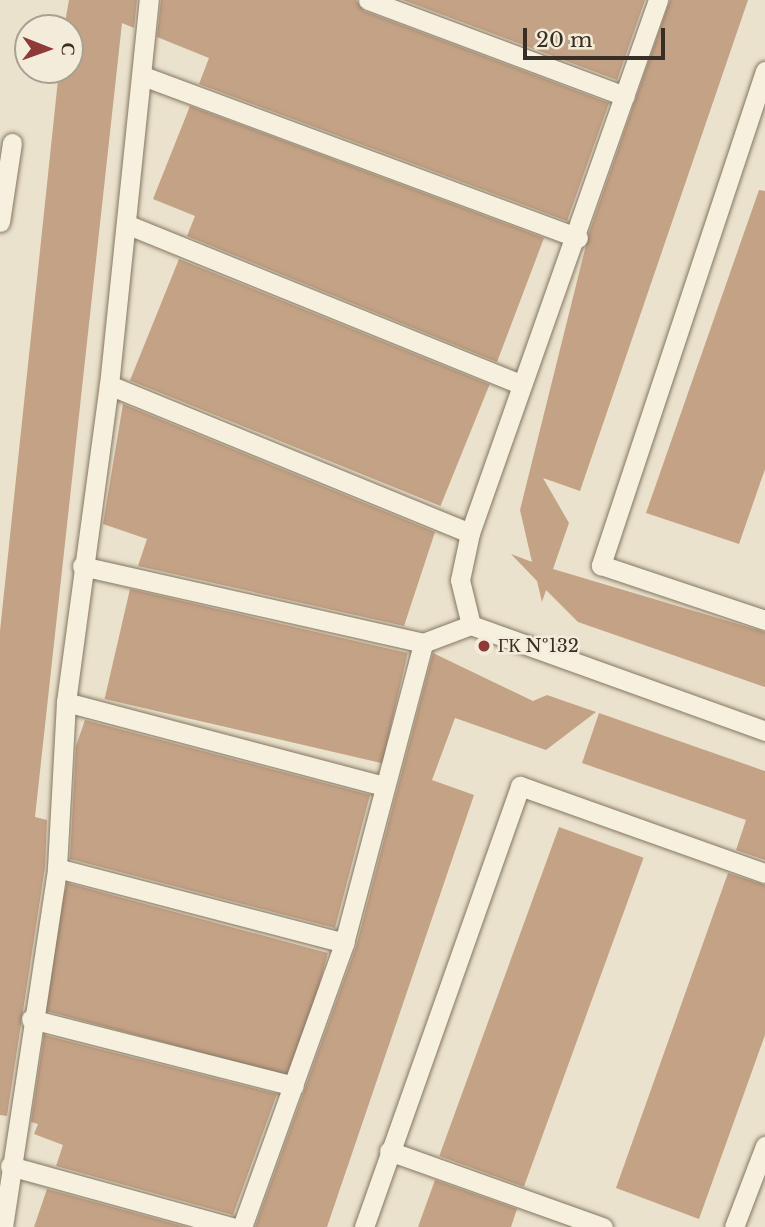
<!DOCTYPE html>
<meta charset="utf-8">
<style>
body{margin:0}
#map{position:relative;width:765px;height:1227px;overflow:hidden;background:#eae2cc;font-family:"Libre Baskerville",serif}
div>[style]{position:absolute}
.building>*{inset:0;background:#c4a286;transform-origin:0 0}
.roads{filter:drop-shadow(0 0 2px #867661) drop-shadow(0 0 2px #867661)}
.lane>*{height:19px;margin:-9.5px;padding:0 9.5px;transform-origin:9.5px;border-radius:9.5px;background:#f6f0de}
.dots>*{width:19px;height:19px;translate:-50% -50%;box-sizing:border-box;border:4px solid #f3ecdb;border-radius:50%}
span{translate:-50% -50%;white-space:nowrap;text-align:center;line-height:1.15;-webkit-text-stroke:5px #f3ecdb;paint-order:stroke}
.poi-label{font-size:18px;color:#382e23}
.left{translate:0 -50%;text-align:left}
.north{position:absolute;left:14px;top:14px;width:70px;height:70px;box-sizing:border-box;background:#f3ecdb;border:2px solid #a8a091;border-radius:50%;rotate:91deg;font-size:19px;font-weight:700;line-height:28px;text-align:center;color:#382e23}
.north::after{content:'';display:block;margin:auto;width:24px;height:32px;background:#8e3a38;clip-path:polygon(50% 0,100% 100%,50% 72%,0 100%)}
.scale{position:absolute;left:523px;top:28px;width:142px;height:32px;box-sizing:border-box;border:4px solid #382e23;border-top:0;padding-left:9px;font-size:21px;line-height:24px;white-space:nowrap;color:#382e23;-webkit-text-stroke:5px #f3ecdb;paint-order:stroke}
</style>
<div id="map">
<div class="building">
<div style="clip-path:polygon(69px 0,137px 0,134px 28px,122px 23px,35px 817px,47px 820px,45px 867px,7px 1116px,0 1115px,0 631px,59px 70px,70px 70px,70px 28px,64px 28px)"></div>
<div style="clip-path:polygon(161px 0,356px 0,364px 11px,609px 103px,567px 221px,199px 84px,209px 58px,157px 37px)"></div>
<div style="clip-path:polygon(403px 0,645px 0,617px 80px)"></div>
<div style="clip-path:polygon(670px 0,748px 0,580px 491px,543px 478px,569px 523px,553px 569px,765px 632px,765px 687px,578px 622px,546px 590px,542px 602px,537px 581px,511px 554px,532px 562px,520px 510px,589px 233px)"></div>
<div style="clip-path:polygon(190px 106px,544px 238px,497px 362px,187px 236px,195px 216px,153px 199px)"></div>
<div style="clip-path:polygon(759px 190px,765px 191px,765px 469px,739px 544px,646px 513px)"></div>
<div style="left:179px;top:259px;width:335px;height:131px;rotate:22deg"></div>
<div style="clip-path:polygon(123px 404px,435px 532px,404px 626px,138px 566px,147px 539px,103px 524px)"></div>
<div style="left:130px;top:589px;width:285px;height:113px;rotate:13deg"></div>
<div style="clip-path:polygon(433px 653px,533px 701px,547px 695px,596px 712px,546px 750px,455px 718px,432px 780px,474px 795px,327px 1227px,255px 1227px,356px 947px)"></div>
<div style="clip-path:polygon(599px 713px,765px 771px,765px 860px,736px 850px,746px 820px,582px 763px)"></div>
<div style="clip-path:polygon(85px 720px,370px 795px,335px 928px,70px 859px,76px 746px)"></div>
<div style="left:559px;top:827px;width:90px;height:350px;rotate:20deg"></div>
<div style="clip-path:polygon(728px 873px,765px 885px,765px 1035px,699px 1219px,616px 1188px)"></div>
<div style="left:67px;top:883px;width:270px;height:129px;rotate:15deg"></div>
<div style="clip-path:polygon(44px 1035px,277px 1094px,233px 1215px,56px 1166px,63px 1145px,34px 1134px,38px 1124px,31px 1122px)"></div>
<div style="clip-path:polygon(435px 1180px,517px 1209px,511px 1227px,418px 1227px)"></div>
<div style="clip-path:polygon(47px 1189px,186px 1227px,34px 1227px)"></div>
</div>
<div class="roads">
<div class="lane">
<div style="left:368px;top:0;width:274px;rotate:20.5deg"></div>
<div style="left:658px;top:0;width:565px;rotate:109.43deg"></div>
<div style="left:470px;top:533px;width:48px;rotate:102deg"></div>
<div style="left:460px;top:580px;width:46px;rotate:76.3deg"></div>
<div style="left:471px;top:625px;width:313px;rotate:19.8deg"></div>
<div style="left:765px;top:71px;width:521px;rotate:108.37deg"></div>
<div style="left:601px;top:565px;width:173px;rotate:18.5deg"></div>
<div style="left:143px;top:76px;width:464px;rotate:20.4deg"></div>
<div style="left:0;top:222px;width:80px;rotate:-81.4deg"></div>
<div style="left:126px;top:224px;width:427px;rotate:22.1deg"></div>
<div style="left:109px;top:385px;width:390px;rotate:22.3deg"></div>
<div style="left:82px;top:566px;width:350px;rotate:12.7deg"></div>
<div style="left:66px;top:702px;width:326px;rotate:14.8deg"></div>
<div style="left:57px;top:868px;width:297px;rotate:14.6deg"></div>
<div style="left:31px;top:1019px;width:271px;rotate:14.3deg"></div>
<div style="left:389px;top:1151px;width:227px;rotate:19.6deg"></div>
<div style="left:10px;top:1166px;width:230px;rotate:15.4deg"></div>
<div style="left:3px;top:1227px;width:363px;rotate:-81.4deg"></div>
<div style="left:57px;top:868px;width:166px;rotate:-86.9deg"></div>
<div style="left:66px;top:702px;width:320px;rotate:-82.3deg"></div>
<div style="left:109px;top:385px;width:387px;rotate:-84.1deg"></div>
<div style="left:242px;top:1227px;width:302px;rotate:-70.2deg"></div>
<div style="left:344px;top:943px;width:310px;rotate:-75.2deg"></div>
<div style="left:423px;top:643px;width:51px;rotate:-20.6deg"></div>
<div style="left:364px;top:1227px;width:468px;rotate:-70.5deg"></div>
<div style="left:520px;top:786px;width:260px;rotate:19.6deg"></div>
<div style="left:734px;top:1227px;width:87px;rotate:-69.1deg"></div>
</div>
</div>
<div class="dots">
<div style="left:484px;top:646px;background:#8e3a38"></div>
</div>
<div class="poi-label">
<span class="left" style="left:498px;top:646px">ГК №132</span>
</div>
<div class="north">С</div>
<div class="scale">20 m</div>
</div>
